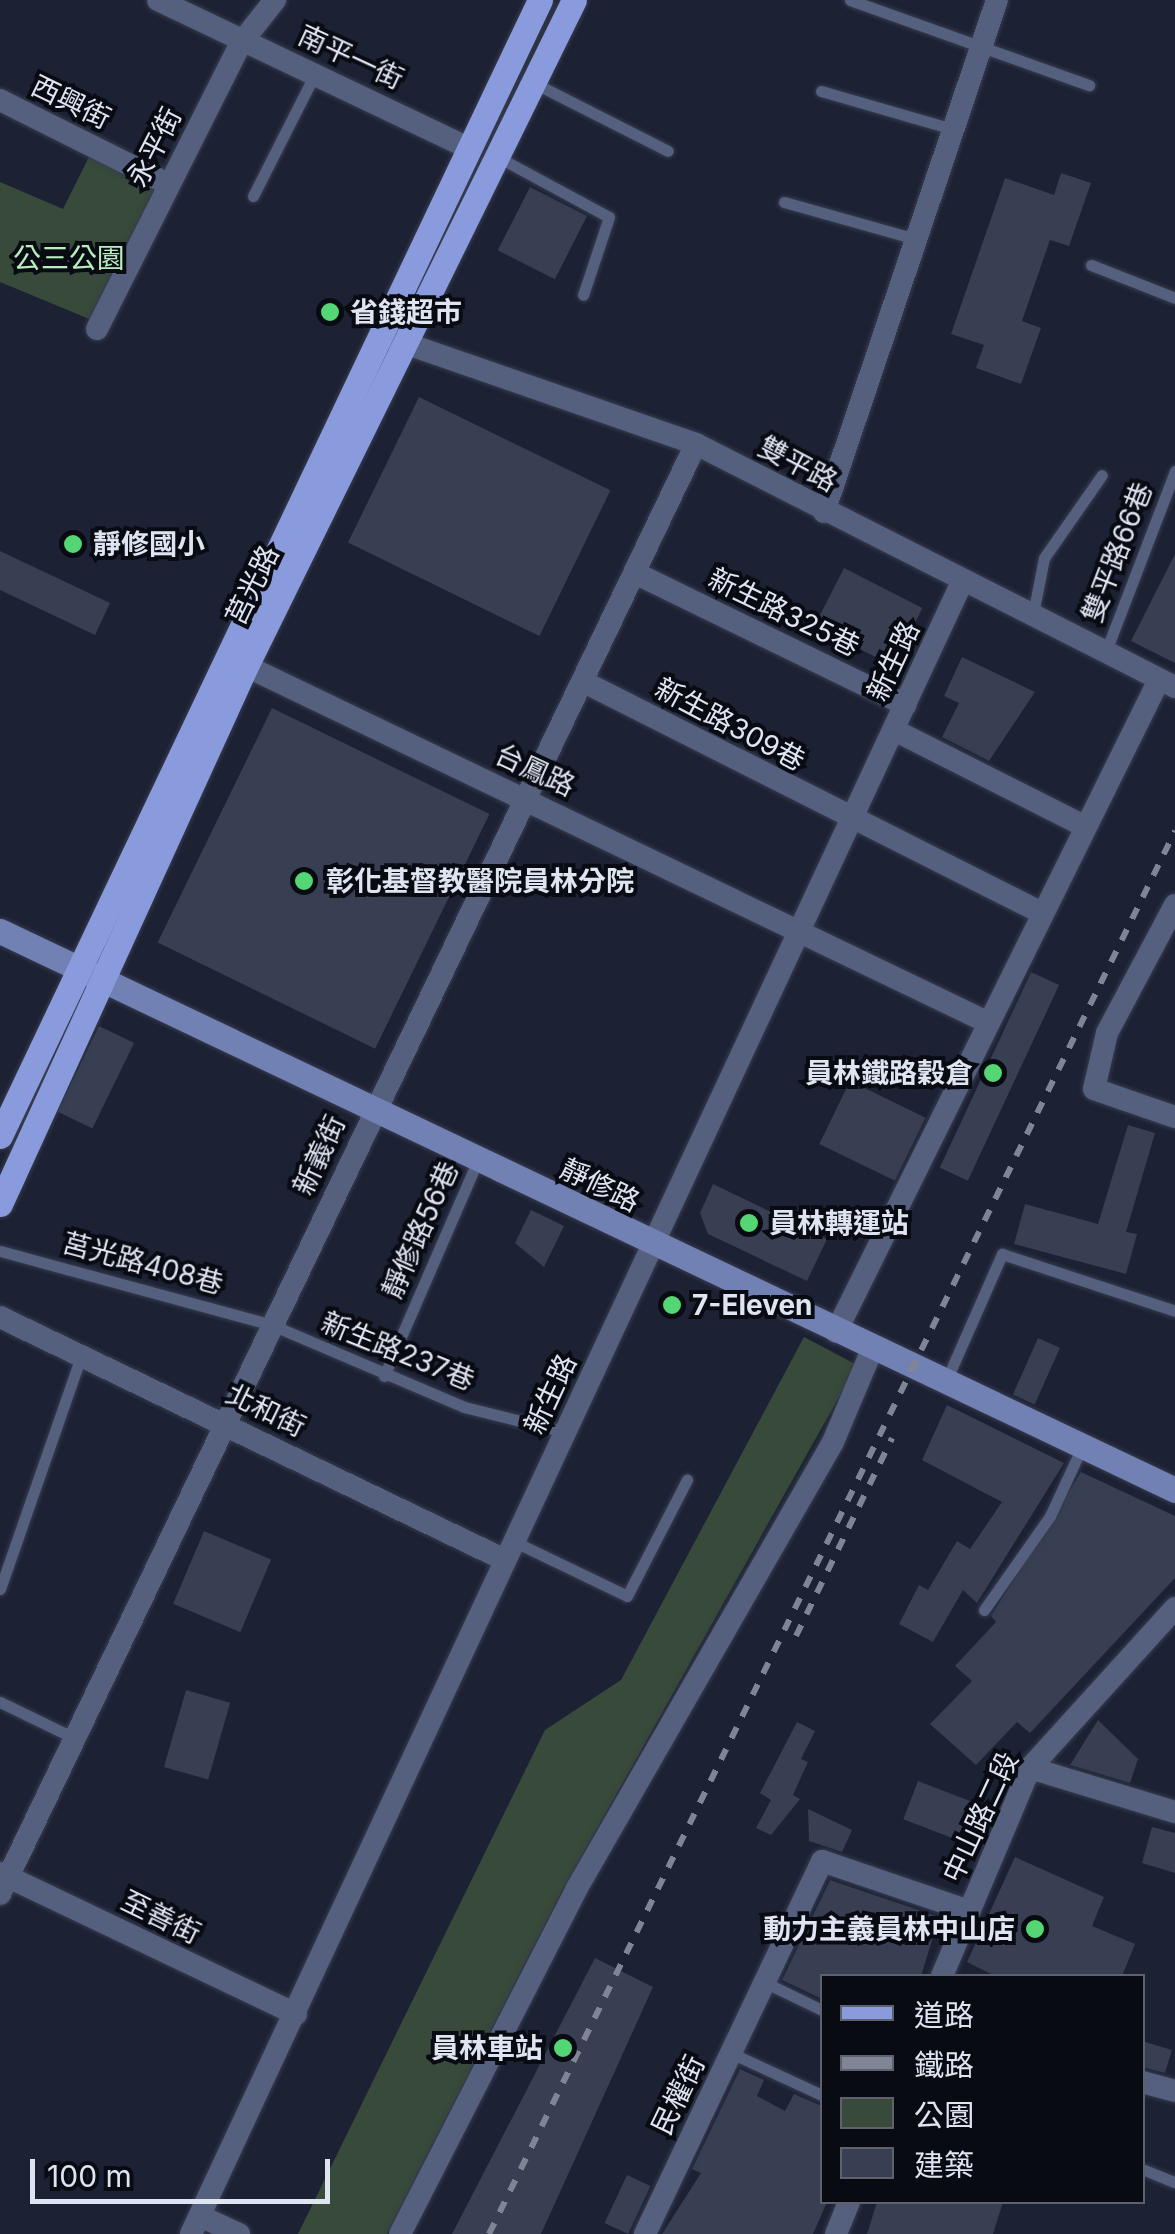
<!DOCTYPE html>
<meta charset="utf-8">
<style>
body{margin:0}
#map{position:relative;width:1175px;height:2234px;overflow:hidden;background:#1c2134;font-family:Inter,"Noto Sans TC",sans-serif}
div>[style]{position:absolute}
.green>*{inset:0;background:#384a3a}
.building>*{inset:0;background:#383f53;transform-origin:0 0}
.roads{filter:drop-shadow(0 0 2px #373c4e) drop-shadow(0 0 2px #373c4e)}
.lane>*{height:11px;margin:-5.5px;padding:0 5.5px;transform-origin:5.5px;border-radius:5.5px;background:#555f7e}
.street>*{height:22px;margin:-11px;padding:0 11px;transform-origin:11px;border-radius:11px;background:#555f7e}
.secondary>*{height:25px;margin:-12.5px;padding:0 12.5px;transform-origin:12.5px;border-radius:12.5px;background:#7281b3}
.primary>*{height:25px;margin:-12.5px;padding:0 12.5px;transform-origin:12.5px;border-radius:12.5px;background:#899bdd}
.rail>*{height:6px;margin-top:-3px;transform-origin:0;background:repeating-linear-gradient(90deg,#808595 0 12px,transparent 0 24px)}
.dots>*{width:28px;height:28px;translate:-50% -50%;box-sizing:border-box;border:5px solid #090b13;border-radius:50%}
span{translate:-50% -50%;white-space:nowrap;text-align:center;line-height:1.15;-webkit-text-stroke:8px #090b13;paint-order:stroke}
.street-label{font-size:28px;color:#dfe4f1}
.park-label{font-size:28px;color:#b7eebe}
.poi-label{font-size:28px;color:#dfe4f1;font-weight:700}
.left{translate:0 -50%;text-align:left}
.right{translate:-100% -50%;text-align:right}
.legend{position:absolute;left:820px;top:1974px;width:325px;height:230px;box-sizing:border-box;background:#090b13;border:2px solid #5f626c;margin:0;padding:12px 18px;list-style:none;font-size:30px;color:#dfe4f1}
.legend li{display:flex;align-items:center;gap:20px;height:50px}
.legend b{width:50px;border:2px solid #5f626c}
.scale{position:absolute;left:30px;top:2159px;width:300px;height:45px;box-sizing:border-box;border:5px solid #dfe4f1;border-top:0;padding-left:12px;font-size:30px;line-height:35px;white-space:nowrap;color:#dfe4f1;-webkit-text-stroke:8px #090b13;paint-order:stroke}
</style>
<div id="map">
<div class="green">
<div style="clip-path:polygon(89px 157px,161px 188px,94px 321px,0 282px,0 182px,63px 209px)"></div>
<div style="clip-path:polygon(804px 1337px,857px 1365px,561px 1893px,387px 2234px,298px 2234px,545px 1730px,621px 1680px)"></div>
</div>
<div class="building">
<div style="clip-path:polygon(1061px 173px,1091px 183px,1069px 246px,1050px 240px,1022px 321px,1041px 328px,1021px 384px,976px 368px,984px 345px,951px 334px,1005px 178px,1054px 195px)"></div>
<div style="left:530px;top:187px;width:64px;height:71px;rotate:27deg"></div>
<div style="left:419px;top:397px;width:213px;height:162px;rotate:26deg"></div>
<div style="clip-path:polygon(0 551px,110px 603px,95px 635px,0 590px)"></div>
<div style="clip-path:polygon(1175px 554px,1175px 663px,1131px 641px)"></div>
<div style="left:844px;top:568px;width:88px;height:65px;rotate:27deg"></div>
<div style="clip-path:polygon(962px 657px,1035px 692px,989px 761px,942px 737px,959px 703px,944px 696px)"></div>
<div style="left:272px;top:708px;width:242px;height:261px;rotate:26deg"></div>
<div style="left:1031px;top:972px;width:31px;height:216px;rotate:25deg"></div>
<div style="left:99px;top:1026px;width:39px;height:95px;rotate:26deg"></div>
<div style="left:850px;top:1081px;width:84px;height:70px;rotate:26deg"></div>
<div style="clip-path:polygon(1128px 1125px,1155px 1133px,1126px 1232px,1137px 1234px,1126px 1274px,1014px 1244px,1025px 1204px,1098px 1224px)"></div>
<div style="clip-path:polygon(713px 1184px,827px 1239px,807px 1281px,708px 1234px,700px 1213px)"></div>
<div style="clip-path:polygon(531px 1210px,564px 1226px,544px 1267px,515px 1243px)"></div>
<div style="left:1038px;top:1338px;width:24px;height:62px;rotate:24deg"></div>
<div style="clip-path:polygon(947px 1405px,1064px 1463px,977px 1603px,963px 1590px,933px 1642px,899px 1624px,919px 1585px,928px 1590px,957px 1541px,970px 1549px,1002px 1502px,922px 1460px)"></div>
<div style="clip-path:polygon(1081px 1472px,1175px 1516px,1175px 1578px,1030px 1733px,1017px 1722px,976px 1765px,930px 1724px,972px 1681px,955px 1666px,996px 1622px,991px 1616px)"></div>
<div style="left:204px;top:1531px;width:73px;height:79px;rotate:23deg"></div>
<div style="left:186px;top:1690px;width:46px;height:80px;rotate:16deg"></div>
<div style="clip-path:polygon(1098px 1720px,1138px 1759px,1130px 1783px,1070px 1765px)"></div>
<div style="clip-path:polygon(797px 1722px,815px 1731px,801px 1759px,808px 1762px,793px 1795px,800px 1799px,771px 1835px,756px 1828px,771px 1800px,760px 1793px)"></div>
<div style="left:918px;top:1781px;width:64px;height:41px;rotate:21deg"></div>
<div style="clip-path:polygon(808px 1809px,852px 1830px,842px 1852px,809px 1841px)"></div>
<div style="clip-path:polygon(1152px 1827px,1175px 1833px,1175px 1873px,1142px 1863px)"></div>
<div style="clip-path:polygon(1015px 1857px,1104px 1897px,1092px 1926px,1135px 1944px,1122px 1976px,995px 1976px,967px 1962px)"></div>
<div style="clip-path:polygon(830px 1880px,939px 1917px,921px 1976px,822px 1976px,822px 1999px,782px 1980px)"></div>
<div style="clip-path:polygon(595px 1958px,653px 1987px,541px 2234px,452px 2234px)"></div>
<div style="clip-path:polygon(1142px 2041px,1172px 2050px,1165px 2073px,1142px 2067px)"></div>
<div style="clip-path:polygon(740px 2069px,764px 2080px,757px 2096px,785px 2111px,794px 2094px,822px 2106px,827px 2202px,813px 2234px,662px 2234px,701px 2173px,692px 2169px)"></div>
<div style="left:627px;top:2175px;width:26px;height:53px;rotate:25deg"></div>
<div style="clip-path:polygon(877px 2202px,1003px 2202px,993px 2234px,867px 2234px)"></div>
</div>
<div class="roads">
<div class="lane">
<div style="left:850px;top:0;width:254px;rotate:19.6deg"></div>
<div style="left:534px;top:83px;width:150px;rotate:26.9deg"></div>
<div style="left:821px;top:91px;width:137px;rotate:16.1deg"></div>
<div style="left:496px;top:156px;width:128px;rotate:28.4deg"></div>
<div style="left:609px;top:217px;width:82px;rotate:108.4deg"></div>
<div style="left:253px;top:196px;width:137px;rotate:-63.1deg"></div>
<div style="left:784px;top:202px;width:137px;rotate:15.7deg"></div>
<div style="left:1091px;top:265px;width:90px;rotate:21.4deg"></div>
<div style="left:1033px;top:614px;width:57px;rotate:-78.9deg"></div>
<div style="left:1044px;top:558px;width:101px;rotate:-55.1deg"></div>
<div style="left:1106px;top:651px;width:193px;rotate:-69deg"></div>
<div style="left:0;top:1251px;width:282px;rotate:15.2deg"></div>
<div style="left:272px;top:1325px;width:209px;rotate:23.1deg"></div>
<div style="left:464px;top:1407px;width:104px;rotate:13.9deg"></div>
<div style="left:384px;top:1376px;width:236px;rotate:-66.5deg"></div>
<div style="left:946px;top:1381px;width:139px;rotate:-66.2deg"></div>
<div style="left:1002px;top:1254px;width:182px;rotate:18.2deg"></div>
<div style="left:515px;top:1542px;width:124px;rotate:25.7deg"></div>
<div style="left:627px;top:1596px;width:131px;rotate:-62.7deg"></div>
<div style="left:0;top:1589px;width:247px;rotate:-70.8deg"></div>
<div style="left:984px;top:1610px;width:115px;rotate:-54.9deg"></div>
<div style="left:1050px;top:1516px;width:76px;rotate:-65.1deg"></div>
<div style="left:0;top:1702px;width:82px;rotate:25.9deg"></div>
<div style="left:764px;top:1982px;width:64px;rotate:25.8deg"></div>
<div style="left:731px;top:2053px;width:100px;rotate:24.8deg"></div>
<div style="left:1142px;top:2169px;width:35px;rotate:22deg"></div>
</div>
<div class="street">
<div style="left:158px;top:0;width:339px;rotate:25.5deg"></div>
<div style="left:0;top:100px;width:188px;rotate:26.6deg"></div>
<div style="left:97px;top:329px;width:320px;rotate:-63.3deg"></div>
<div style="left:241px;top:43px;width:55px;rotate:-51.7deg"></div>
<div style="left:390px;top:338px;width:324px;rotate:19.1deg"></div>
<div style="left:696px;top:444px;width:537px;rotate:26.9deg"></div>
<div style="left:824px;top:512px;width:540px;rotate:-71.33deg"></div>
<div style="left:635px;top:573px;width:301px;rotate:26deg"></div>
<div style="left:246px;top:666px;width:820px;rotate:25.66deg"></div>
<div style="left:584px;top:682px;width:511px;rotate:26.77deg"></div>
<div style="left:894px;top:730px;width:213px;rotate:26.8deg"></div>
<div style="left:1175px;top:905px;width:145px;rotate:118deg"></div>
<div style="left:1107px;top:1033px;width:57px;rotate:103.1deg"></div>
<div style="left:1094px;top:1089px;width:86px;rotate:19.1deg"></div>
<div style="left:0;top:1317px;width:560px;rotate:25.7deg"></div>
<div style="left:836px;top:1332px;width:728px;rotate:-63.65deg"></div>
<div style="left:1030px;top:1768px;width:152px;rotate:16.9deg"></div>
<div style="left:0;top:1873px;width:328px;rotate:25.5deg"></div>
<div style="left:0;top:1894px;width:1608px;rotate:-64.36deg"></div>
<div style="left:942px;top:1976px;width:226px;rotate:-67.1deg"></div>
<div style="left:1030px;top:1768px;width:216px;rotate:-47.8deg"></div>
<div style="left:1142px;top:2082px;width:34px;rotate:15deg"></div>
<div style="left:200px;top:2216px;width:43px;rotate:24.8deg"></div>
<div style="left:191px;top:2234px;width:1825px;rotate:-64.98deg"></div>
<div style="left:400px;top:2234px;width:389px;rotate:-62.9deg"></div>
<div style="left:577px;top:1888px;width:514px;rotate:-60.14deg"></div>
<div style="left:833px;top:1442px;width:98px;rotate:-67.1deg"></div>
<div style="left:645px;top:2234px;width:413px;rotate:-64.6deg"></div>
<div style="left:822px;top:1861px;width:155px;rotate:18.8deg"></div>
<div style="left:836px;top:2234px;width:35px;rotate:-68deg"></div>
</div>
<div class="secondary">
<div style="left:0;top:931px;width:1301px;rotate:25.44deg"></div>
</div>
<div class="primary">
<div style="left:0;top:1136px;width:1258px;rotate:-64.58deg"></div>
<div style="left:0;top:1204px;width:592px;rotate:-65.43deg"></div>
<div style="left:246px;top:666px;width:742px;rotate:-63.78deg"></div>
</div>
</div>
<div class="rail">
<div style="left:796px;top:1636px;width:220px;rotate:-64.1deg"></div>
<div style="left:489px;top:2234px;width:1562px;rotate:-63.94deg"></div>
</div>
<div class="dots">
<div style="left:330px;top:312px;background:#53d673"></div>
<div style="left:73px;top:544px;background:#53d673"></div>
<div style="left:304px;top:881px;background:#53d673"></div>
<div style="left:993px;top:1073px;background:#53d673"></div>
<div style="left:749px;top:1223px;background:#53d673"></div>
<div style="left:672px;top:1305px;background:#53d673"></div>
<div style="left:1035px;top:1929px;background:#53d673"></div>
<div style="left:563px;top:2048px;background:#53d673"></div>
</div>
<div class="street-label">
<span style="left:351px;top:57px;rotate:25deg">南平一街</span>
<span style="left:71px;top:102px;rotate:26deg">西興街</span>
<span style="left:154px;top:147px;rotate:-63deg">永平街</span>
<span style="left:798px;top:464px;rotate:28deg">雙平路</span>
<span style="left:1117px;top:552px;rotate:-69deg">雙平路66巷</span>
<span style="left:252px;top:585px;rotate:-64deg">莒光路</span>
<span style="left:784px;top:612px;rotate:26deg">新生路325巷</span>
<span style="left:893px;top:661px;rotate:-65deg">新生路</span>
<span style="left:730px;top:724px;rotate:28deg">新生路309巷</span>
<span style="left:535px;top:770px;rotate:25deg">台鳳路</span>
<span style="left:319px;top:1155px;rotate:-65deg">新義街</span>
<span style="left:600px;top:1185px;rotate:26deg">靜修路</span>
<span style="left:420px;top:1230px;rotate:-66deg">靜修路56巷</span>
<span style="left:143px;top:1263px;rotate:15deg">莒光路408巷</span>
<span style="left:398px;top:1351px;rotate:22deg">新生路237巷</span>
<span style="left:550px;top:1394px;rotate:-65deg">新生路</span>
<span style="left:266px;top:1410px;rotate:26deg">北和街</span>
<span style="left:980px;top:1817px;rotate:-65deg">中山路二段</span>
<span style="left:161px;top:1917px;rotate:26deg">至善街</span>
<span style="left:678px;top:2095px;rotate:-64deg">民權街</span>
</div>
<div class="park-label">
<span style="left:69px;top:258px">公三公園</span>
</div>
<div class="poi-label">
<span class="left" style="left:350px;top:312px">省錢超市</span>
<span class="left" style="left:93px;top:544px">靜修國小</span>
<span class="left" style="left:326px;top:881px">彰化基督教醫院員林分院</span>
<span class="right" style="left:973px;top:1073px">員林鐵路穀倉</span>
<span class="left" style="left:769px;top:1223px">員林轉運站</span>
<span class="left" style="left:692px;top:1305px">7-Eleven</span>
<span class="right" style="left:1015px;top:1929px">動力主義員林中山店</span>
<span class="right" style="left:543px;top:2048px">員林車站</span>
</div>
<ul class="legend">
<li><b style="height:12px;background:#899bdd"></b>道路</li>
<li><b style="height:12px;background:#808595"></b>鐵路</li>
<li><b style="height:28px;background:#384a3a"></b>公園</li>
<li><b style="height:28px;background:#383f53"></b>建築</li>
</ul>
<div class="scale">100 m</div>
</div>
